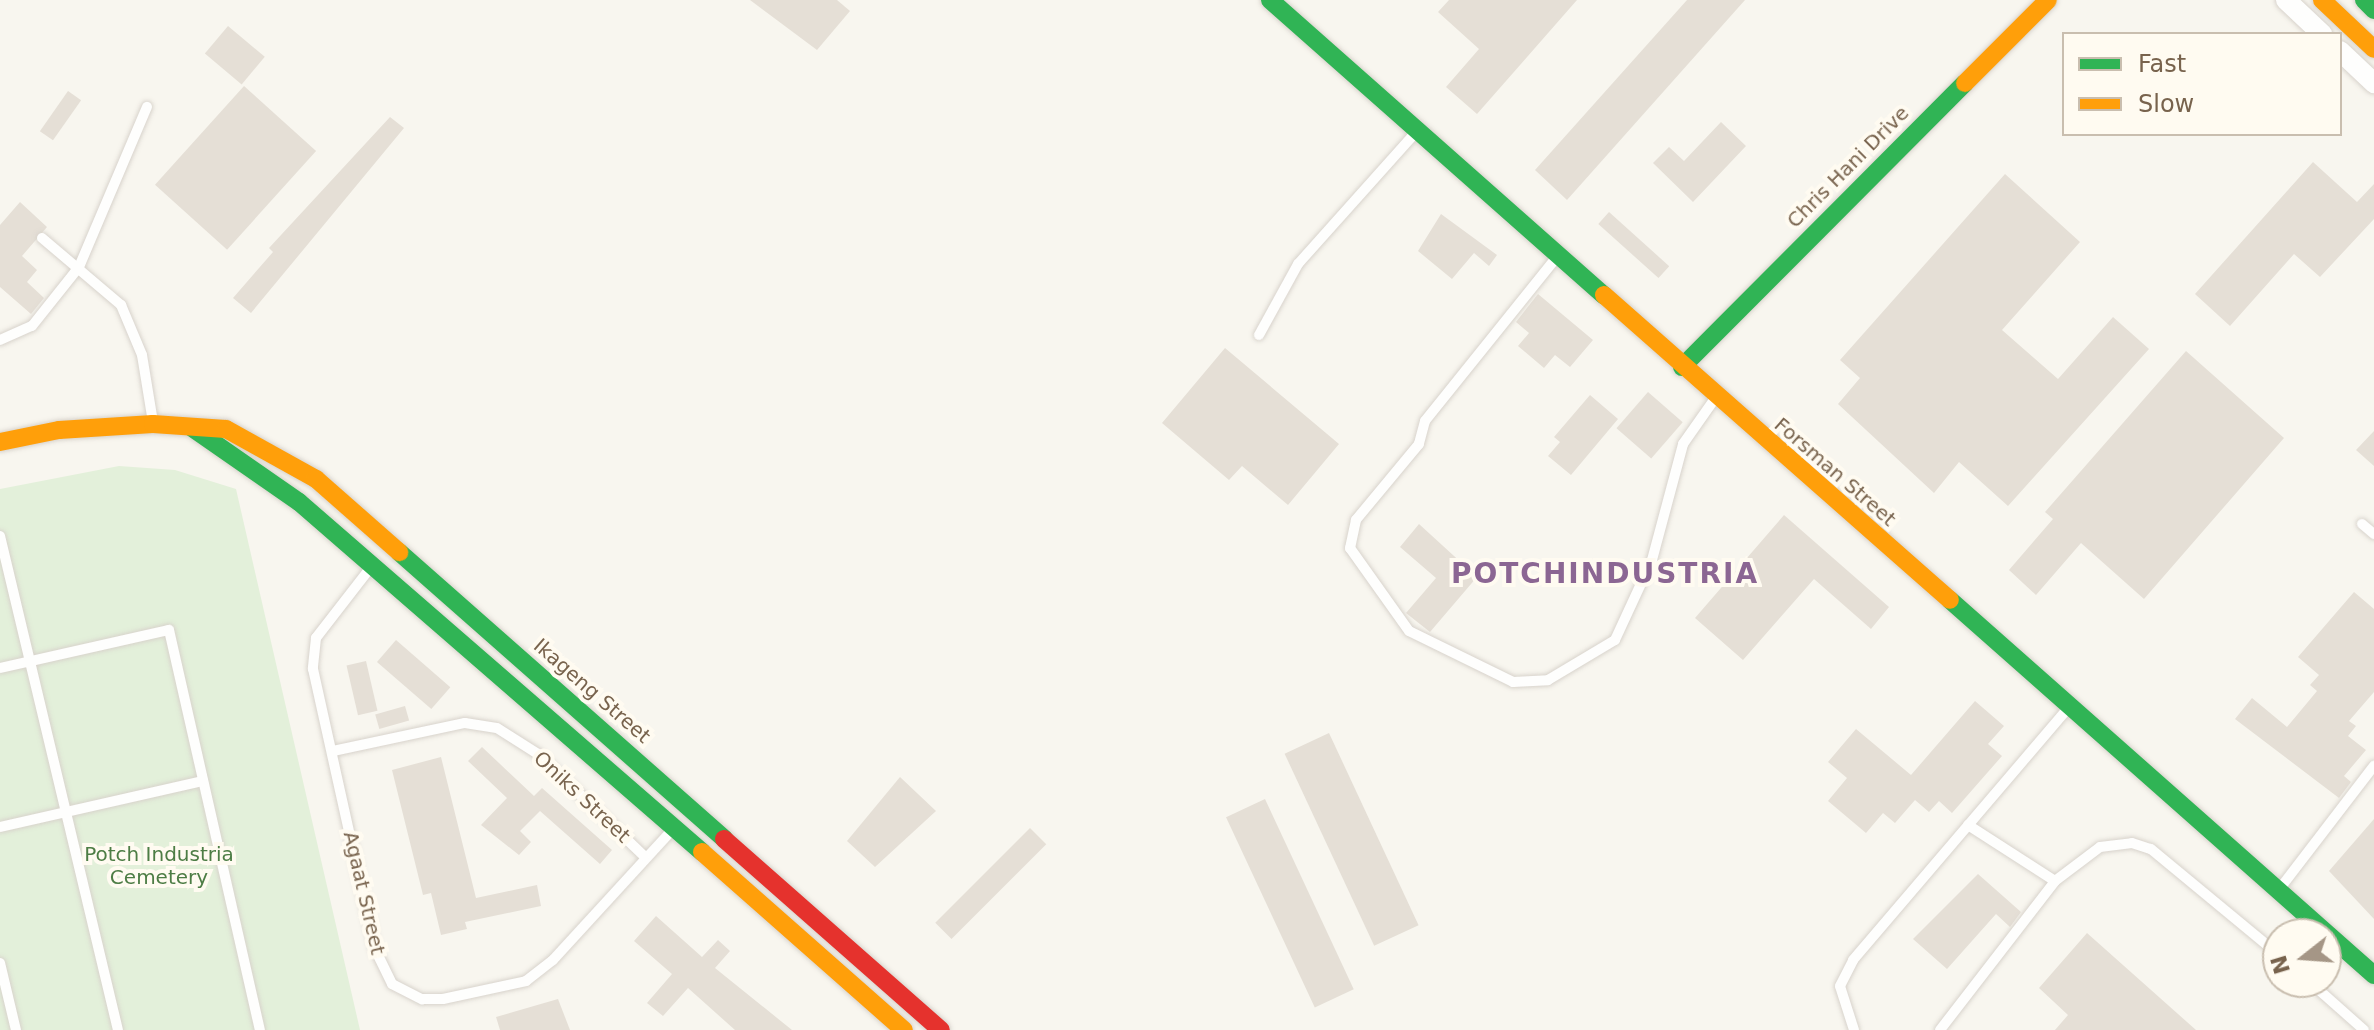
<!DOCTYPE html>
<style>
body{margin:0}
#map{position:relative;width:2374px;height:1030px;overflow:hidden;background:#f8f6ef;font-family:"DejaVu Sans",sans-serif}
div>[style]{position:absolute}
.green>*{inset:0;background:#e3f0da}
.building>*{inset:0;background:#e5dfd6;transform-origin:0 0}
.roads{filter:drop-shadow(0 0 2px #d8d3cc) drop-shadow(0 0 2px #d8d3cc)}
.lane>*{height:10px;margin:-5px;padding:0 5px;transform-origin:5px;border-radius:5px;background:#fefefd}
.street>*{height:20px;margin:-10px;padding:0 10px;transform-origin:10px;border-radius:10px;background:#fefefd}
.fast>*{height:18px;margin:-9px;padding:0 9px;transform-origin:9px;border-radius:9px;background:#30b455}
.slow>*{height:18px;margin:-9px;padding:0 9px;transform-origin:9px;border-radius:9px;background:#ff9f0a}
.jam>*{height:18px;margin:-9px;padding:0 9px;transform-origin:9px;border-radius:9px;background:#e5322d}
span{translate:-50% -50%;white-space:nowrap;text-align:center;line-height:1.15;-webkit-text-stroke:8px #fffbf1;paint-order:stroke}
.street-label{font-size:20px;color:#78634d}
.park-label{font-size:20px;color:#4d7d45}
.district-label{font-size:28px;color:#8b6693;font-weight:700;letter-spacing:2px}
.legend{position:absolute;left:2062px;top:32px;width:280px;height:104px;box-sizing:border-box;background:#fffbf1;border:2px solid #c9beaf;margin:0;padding:10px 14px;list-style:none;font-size:24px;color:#78634d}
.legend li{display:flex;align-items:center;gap:16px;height:40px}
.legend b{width:40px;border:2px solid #c9beaf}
.north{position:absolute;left:2262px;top:918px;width:80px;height:80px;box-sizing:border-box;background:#fffbf1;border:2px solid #c9beaf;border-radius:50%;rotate:253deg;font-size:22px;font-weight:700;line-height:32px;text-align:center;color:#78634d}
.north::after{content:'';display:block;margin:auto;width:28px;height:36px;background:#a59686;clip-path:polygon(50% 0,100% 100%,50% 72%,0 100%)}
</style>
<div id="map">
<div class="green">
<div style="clip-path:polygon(119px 466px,175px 470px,236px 489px,360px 1030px,0 1030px,0 489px)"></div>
</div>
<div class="building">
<div style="clip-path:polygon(750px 0,837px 0,850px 11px,817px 50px)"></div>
<div style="clip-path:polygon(1449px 0,1577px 0,1477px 114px,1446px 87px,1479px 49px,1438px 12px)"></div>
<div style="clip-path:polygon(1687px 0,1745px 0,1567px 200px,1535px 170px)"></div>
<div style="left:228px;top:26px;width:48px;height:36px;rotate:40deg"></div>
<div style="left:244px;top:86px;width:97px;height:133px;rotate:42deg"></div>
<div style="left:68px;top:91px;width:16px;height:49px;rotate:35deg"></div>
<div style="clip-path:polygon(390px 117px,404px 128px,251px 313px,233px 298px,273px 252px,269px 248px)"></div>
<div style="clip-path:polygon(1721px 122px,1746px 146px,1693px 202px,1653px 163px,1669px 147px,1684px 161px)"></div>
<div style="clip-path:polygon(2313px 162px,2357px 202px,2374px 184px,2374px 219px,2320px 277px,2294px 254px,2230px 326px,2195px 294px)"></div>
<div style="clip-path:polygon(2005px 174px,2080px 242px,2002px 330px,2058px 379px,2113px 317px,2149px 349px,2008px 506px,1959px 462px,1934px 493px,1838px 404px,1860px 378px,1840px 360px)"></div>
<div style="clip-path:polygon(20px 202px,47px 227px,22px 256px,37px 270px,27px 282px,44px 298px,31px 314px,0 287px,0 225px)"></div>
<div style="left:1609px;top:212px;width:81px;height:16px;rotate:42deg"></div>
<div style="clip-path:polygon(1441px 214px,1497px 255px,1489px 266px,1474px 253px,1452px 279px,1418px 251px)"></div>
<div style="clip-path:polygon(1538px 294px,1593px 340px,1570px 367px,1555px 355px,1544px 368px,1518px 346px,1529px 333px,1516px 322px)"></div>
<div style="clip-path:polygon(1225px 348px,1339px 444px,1288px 505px,1242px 466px,1229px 480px,1162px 423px)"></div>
<div style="clip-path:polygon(2186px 351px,2284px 438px,2144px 599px,2081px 543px,2036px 595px,2009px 570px,2053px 519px,2045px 512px)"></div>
<div style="left:1648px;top:392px;width:46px;height:48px;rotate:41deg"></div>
<div style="clip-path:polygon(1590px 395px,1618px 419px,1571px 475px,1548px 456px,1560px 442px,1554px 437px)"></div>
<div style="clip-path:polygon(2374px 431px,2374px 466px,2356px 450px)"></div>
<div style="clip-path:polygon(1784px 515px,1889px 607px,1871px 629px,1814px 579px,1743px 660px,1695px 618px)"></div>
<div style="clip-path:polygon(1419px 524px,1477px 577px,1430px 632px,1406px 613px,1436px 578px,1400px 547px)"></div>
<div style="clip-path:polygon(2354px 592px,2374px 609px,2374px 692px,2349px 721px,2356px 726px,2348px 736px,2366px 750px,2344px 776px,2351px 782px,2339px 798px,2235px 719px,2252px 698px,2287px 727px,2317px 691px,2310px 685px,2319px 675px,2298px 657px)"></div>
<div style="left:396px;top:640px;width:72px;height:29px;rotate:41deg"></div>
<div style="left:366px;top:661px;width:51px;height:20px;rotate:77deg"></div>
<div style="clip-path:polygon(1975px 701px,2004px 726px,1988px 744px,2002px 756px,1952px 813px,1939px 801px,1929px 812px,1915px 800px,1895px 823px,1883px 813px,1866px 833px,1828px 801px,1847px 778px,1828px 762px,1856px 729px,1911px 775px)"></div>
<div style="left:405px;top:706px;width:15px;height:31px;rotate:74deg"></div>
<div style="left:1329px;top:733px;width:212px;height:49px;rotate:65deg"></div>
<div style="clip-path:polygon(482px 747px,534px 796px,542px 788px,612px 850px,600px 864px,540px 811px,520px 831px,531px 842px,519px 855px,481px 825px,507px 798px,468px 761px)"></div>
<div style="clip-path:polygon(441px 757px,476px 898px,537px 885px,541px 906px,465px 922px,467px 929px,441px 935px,431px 893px,423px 895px,392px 770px)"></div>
<div style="clip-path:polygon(900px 777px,936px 811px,875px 867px,847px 841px)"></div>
<div style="left:1265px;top:799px;width:210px;height:43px;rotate:65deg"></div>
<div style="clip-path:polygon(2374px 819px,2374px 919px,2329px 871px)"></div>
<div style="left:1030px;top:828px;width:23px;height:134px;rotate:45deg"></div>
<div style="clip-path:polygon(1978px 874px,2021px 912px,2010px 927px,1996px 914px,1947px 969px,1913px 939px)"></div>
<div style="clip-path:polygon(656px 916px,702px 957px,718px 940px,730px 951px,715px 968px,792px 1030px,735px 1030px,688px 988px,663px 1016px,647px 1003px,672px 974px,634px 941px)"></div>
<div style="clip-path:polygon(2087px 933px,2196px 1030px,2055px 1030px,2068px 1015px,2039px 988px)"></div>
<div style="clip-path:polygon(558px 999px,570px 1030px,500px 1030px,496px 1017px)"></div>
</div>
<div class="roads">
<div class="lane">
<div style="left:42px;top:238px;width:104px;rotate:40.3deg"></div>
<div style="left:121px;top:305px;width:54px;rotate:67.2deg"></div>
<div style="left:142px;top:355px;width:68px;rotate:80.7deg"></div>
<div style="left:1556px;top:258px;width:209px;rotate:128.8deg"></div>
<div style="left:1425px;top:421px;width:24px;rotate:105deg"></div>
<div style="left:1419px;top:444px;width:99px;rotate:129.7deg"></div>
<div style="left:1356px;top:520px;width:29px;rotate:102deg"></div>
<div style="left:1350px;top:548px;width:102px;rotate:54.6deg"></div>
<div style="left:1409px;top:631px;width:116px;rotate:26.1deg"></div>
<div style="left:1513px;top:682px;width:35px;rotate:-3deg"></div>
<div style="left:1548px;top:680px;width:78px;rotate:-30.8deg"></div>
<div style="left:1615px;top:640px;width:88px;rotate:-65.2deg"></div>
<div style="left:1652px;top:560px;width:120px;rotate:-75deg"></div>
<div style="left:1683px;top:444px;width:57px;rotate:-54.9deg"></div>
<div style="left:1259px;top:335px;width:81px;rotate:-61.2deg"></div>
<div style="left:1298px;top:264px;width:177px;rotate:-48.2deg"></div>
<div style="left:0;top:340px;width:35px;rotate:-24deg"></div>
<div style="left:32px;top:326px;width:75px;rotate:-51.5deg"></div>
<div style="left:79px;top:267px;width:174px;rotate:-67deg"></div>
<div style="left:2362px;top:524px;width:16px;rotate:40deg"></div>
<div style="left:0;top:536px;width:508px;rotate:76.57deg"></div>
<div style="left:371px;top:567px;width:90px;rotate:127.8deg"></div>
<div style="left:316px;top:638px;width:31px;rotate:96deg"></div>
<div style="left:313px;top:669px;width:287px;rotate:77.5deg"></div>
<div style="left:375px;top:949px;width:39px;rotate:64deg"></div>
<div style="left:392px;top:984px;width:34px;rotate:27deg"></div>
<div style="left:422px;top:999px;width:21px"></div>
<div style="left:443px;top:999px;width:85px;rotate:-12.2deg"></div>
<div style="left:526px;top:981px;width:34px;rotate:-38deg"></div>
<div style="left:553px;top:960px;width:179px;rotate:-47.5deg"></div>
<div style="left:0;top:668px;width:173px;rotate:-12.7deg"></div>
<div style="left:169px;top:630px;width:410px;rotate:77.2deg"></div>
<div style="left:333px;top:751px;width:135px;rotate:-12deg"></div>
<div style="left:465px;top:723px;width:32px;rotate:9deg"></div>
<div style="left:497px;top:728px;width:49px;rotate:32.4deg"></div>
<div style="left:538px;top:754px;width:147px;rotate:43.9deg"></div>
<div style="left:1968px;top:825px;width:103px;rotate:32.8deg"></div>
<div style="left:2055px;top:881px;width:56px;rotate:-37.1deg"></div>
<div style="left:2100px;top:847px;width:32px;rotate:-7deg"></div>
<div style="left:2132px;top:843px;width:20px;rotate:18deg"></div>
<div style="left:2151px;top:849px;width:165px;rotate:39.6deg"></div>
<div style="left:0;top:827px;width:208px;rotate:-12.8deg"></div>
<div style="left:2281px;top:887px;width:153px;rotate:-52.5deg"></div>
<div style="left:0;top:963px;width:69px;rotate:76.6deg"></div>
<div style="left:2310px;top:982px;width:72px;rotate:41.6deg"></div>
<div style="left:1854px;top:1030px;width:46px;rotate:-107.7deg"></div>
<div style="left:1840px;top:986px;width:29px;rotate:-63deg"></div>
<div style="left:1853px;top:960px;width:331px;rotate:-49.5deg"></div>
<div style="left:1940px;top:1030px;width:188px;rotate:-52.3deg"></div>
</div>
<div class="street">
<div style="left:2286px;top:0;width:50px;rotate:43.4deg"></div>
<div style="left:2340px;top:51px;width:47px;rotate:43.3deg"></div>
</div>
<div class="fast">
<div style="left:1270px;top:0;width:446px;rotate:41.5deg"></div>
<div style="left:2364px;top:0;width:14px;rotate:45deg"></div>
<div style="left:1682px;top:367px;width:401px;rotate:-45.1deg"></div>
<div style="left:191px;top:427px;width:131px;rotate:34.8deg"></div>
<div style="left:299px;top:502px;width:534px;rotate:40.97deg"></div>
<div style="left:399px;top:552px;width:434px;rotate:41.4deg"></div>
<div style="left:1950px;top:600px;width:566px;rotate:41.49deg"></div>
</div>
<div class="slow">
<div style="left:2322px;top:0;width:71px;rotate:43.3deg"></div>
<div style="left:1965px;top:83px;width:117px;rotate:-45deg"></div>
<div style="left:1604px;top:295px;width:461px;rotate:41.4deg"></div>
<div style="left:0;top:442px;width:60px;rotate:-11.5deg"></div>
<div style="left:59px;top:430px;width:94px;rotate:-3.7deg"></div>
<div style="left:153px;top:424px;width:73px;rotate:3.9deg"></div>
<div style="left:226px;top:429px;width:103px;rotate:29.1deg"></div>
<div style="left:316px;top:479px;width:111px;rotate:41.3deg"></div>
<div style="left:702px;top:852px;width:269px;rotate:41.4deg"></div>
</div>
<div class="jam">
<div style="left:724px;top:839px;width:289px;rotate:41.4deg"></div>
</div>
</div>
<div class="street-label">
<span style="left:1848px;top:167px;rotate:-45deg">Chris Hani Drive</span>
<span style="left:1835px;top:472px;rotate:41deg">Forsman Street</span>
<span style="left:592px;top:691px;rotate:41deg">Ikageng Street</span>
<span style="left:582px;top:797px;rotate:43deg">Oniks Street</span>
<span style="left:364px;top:893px;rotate:77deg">Agaat Street</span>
</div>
<div class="park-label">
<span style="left:159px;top:866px">Potch Industria<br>Cemetery</span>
</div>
<div class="district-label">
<span style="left:1605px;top:574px">POTCHINDUSTRIA</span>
</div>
<ul class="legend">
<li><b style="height:10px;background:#30b455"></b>Fast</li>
<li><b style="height:10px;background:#ff9f0a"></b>Slow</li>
</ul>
<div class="north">N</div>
</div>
